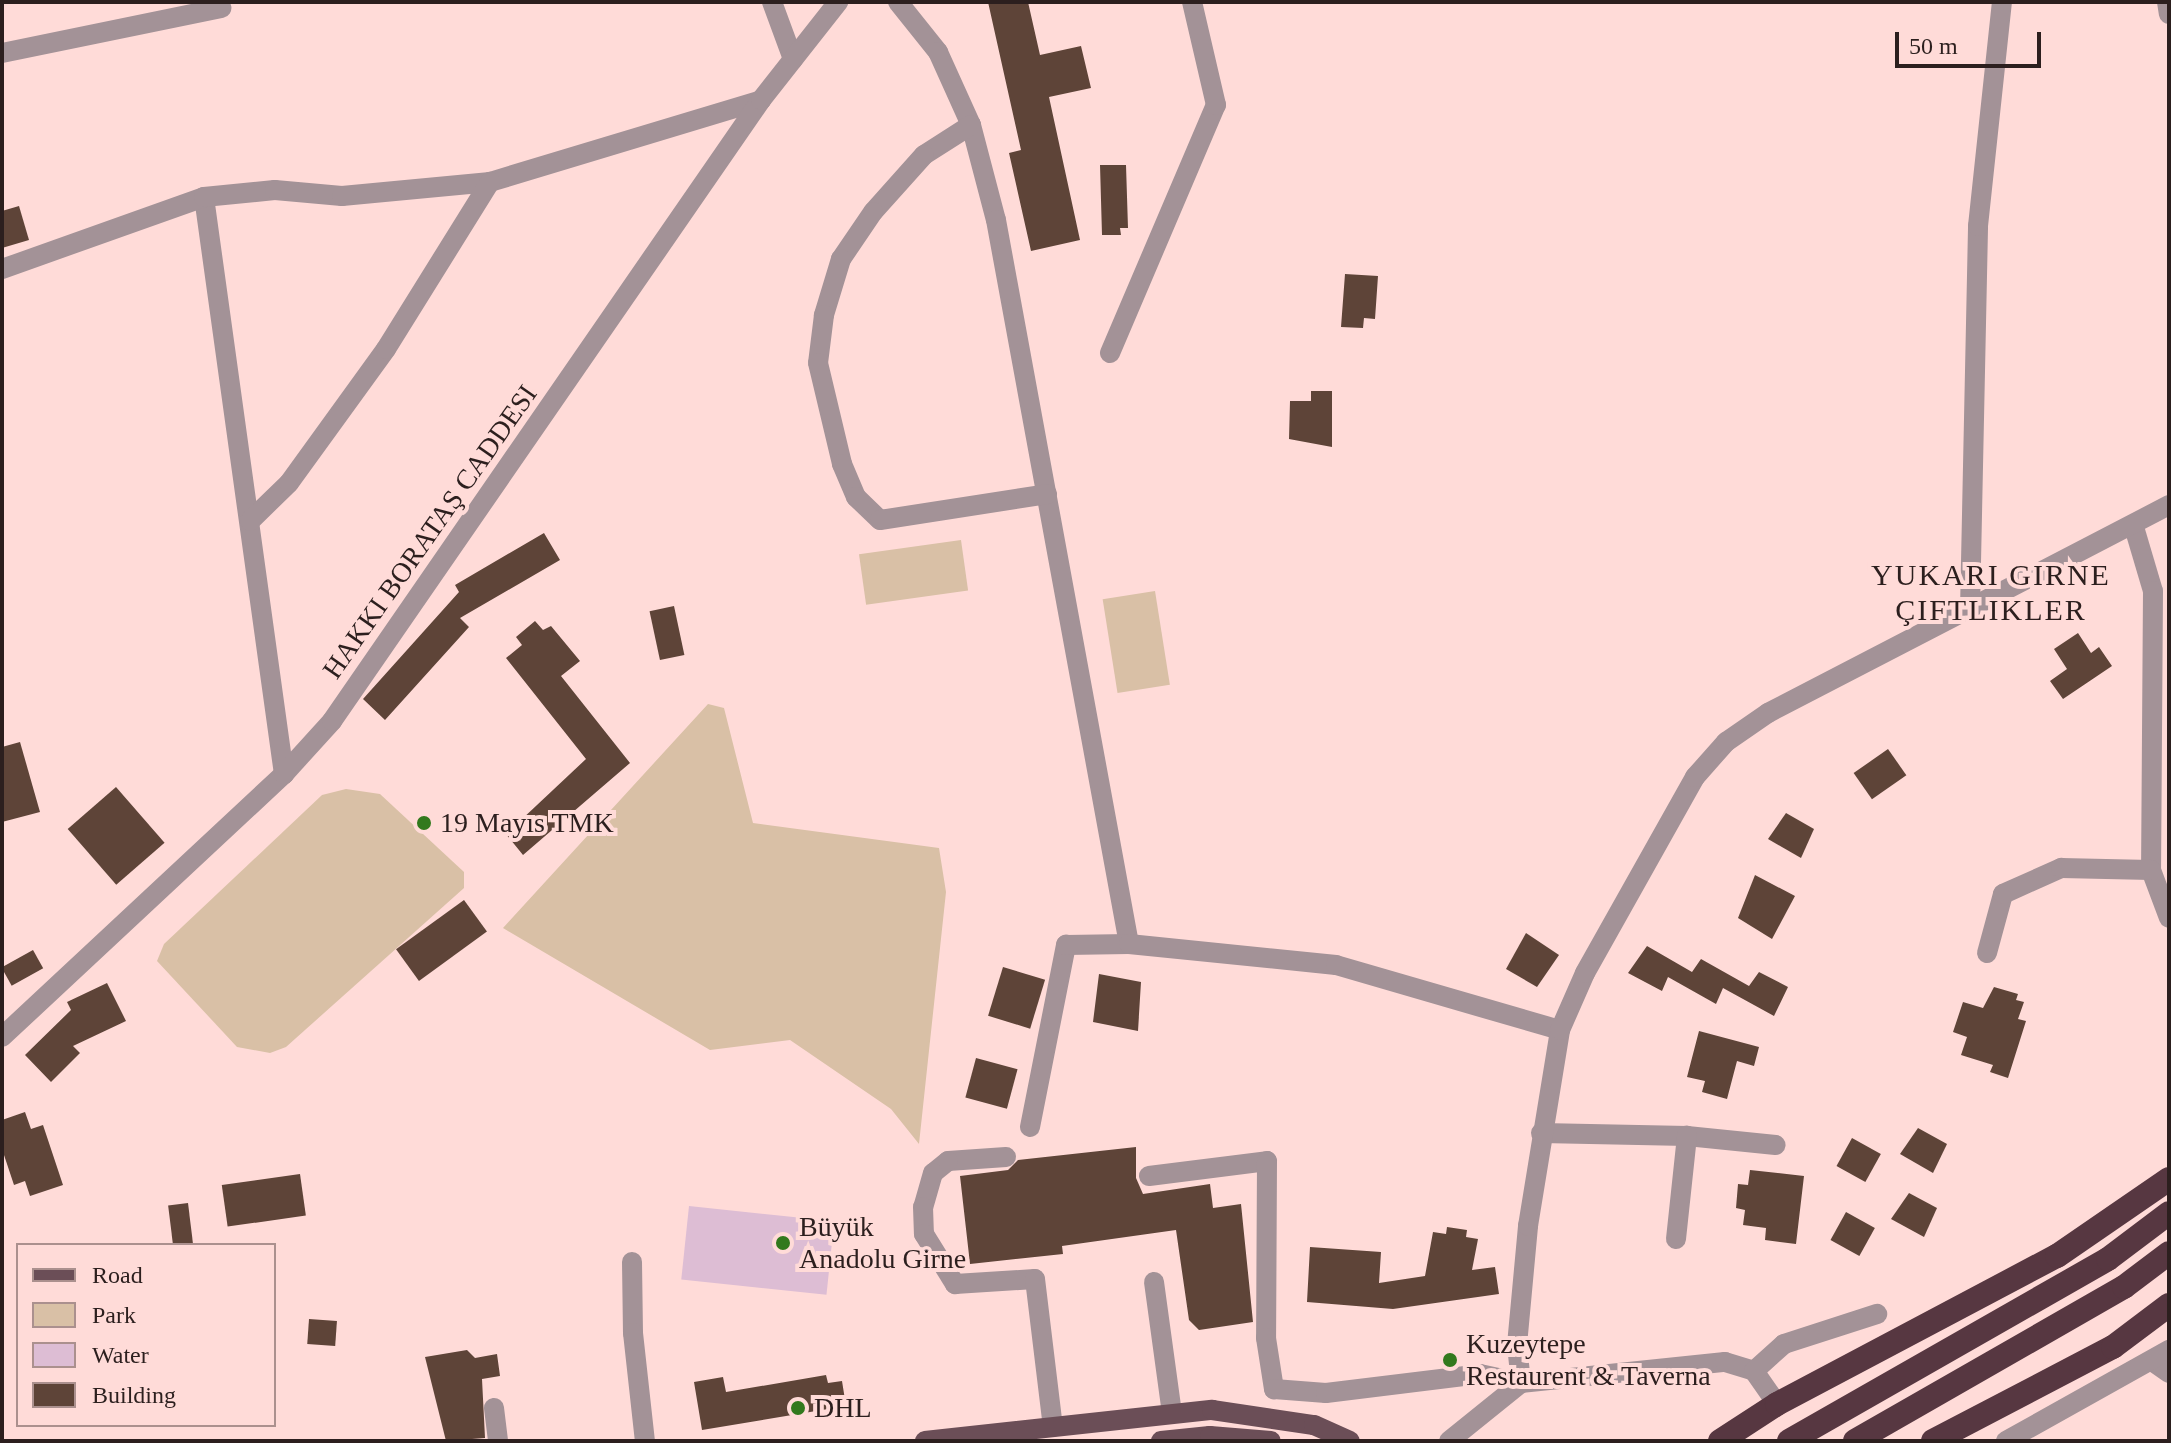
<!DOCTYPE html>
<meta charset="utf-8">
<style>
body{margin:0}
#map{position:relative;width:2171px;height:1443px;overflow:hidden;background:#ffdbd8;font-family:Georgia,serif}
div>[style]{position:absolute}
.green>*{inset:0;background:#d9c0a6;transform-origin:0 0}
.water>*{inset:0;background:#ddbdd4;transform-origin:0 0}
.building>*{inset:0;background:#5e4438;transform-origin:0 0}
.minor>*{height:20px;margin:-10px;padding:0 10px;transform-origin:10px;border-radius:10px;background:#a39297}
.major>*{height:20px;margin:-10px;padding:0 10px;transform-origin:10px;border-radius:10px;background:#6b4e57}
.highway>*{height:24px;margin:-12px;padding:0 12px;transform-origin:12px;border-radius:12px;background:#573741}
.dots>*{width:22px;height:22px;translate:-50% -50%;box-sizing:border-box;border:4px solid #ffdbd8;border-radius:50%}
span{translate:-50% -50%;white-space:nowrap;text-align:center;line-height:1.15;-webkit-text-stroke:8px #ffdbd8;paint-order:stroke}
.street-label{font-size:28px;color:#2c1f1e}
.poi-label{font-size:28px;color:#2c1f1e}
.left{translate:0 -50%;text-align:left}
.neighbourhood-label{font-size:30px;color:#2c1f1e;letter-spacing:2px}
.frame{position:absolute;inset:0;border:4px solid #2c1f1e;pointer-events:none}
.legend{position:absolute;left:16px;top:1243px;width:260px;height:184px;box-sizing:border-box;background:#ffdbd8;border:2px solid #ab908e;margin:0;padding:10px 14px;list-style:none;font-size:24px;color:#2c1f1e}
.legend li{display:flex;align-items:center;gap:16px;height:40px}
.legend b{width:40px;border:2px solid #ab908e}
.scale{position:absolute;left:1895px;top:32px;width:146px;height:36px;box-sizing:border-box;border:4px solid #2c1f1e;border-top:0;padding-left:10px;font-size:24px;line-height:28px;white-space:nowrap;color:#2c1f1e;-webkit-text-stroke:6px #ffdbd8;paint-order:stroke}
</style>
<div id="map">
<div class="green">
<div style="left:961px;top:540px;width:51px;height:103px;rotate:82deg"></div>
<div style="left:1155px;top:591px;width:95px;height:53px;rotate:81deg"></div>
<div style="clip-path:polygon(708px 704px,724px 708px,753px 823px,939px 848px,946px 892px,919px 1144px,891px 1109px,790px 1040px,710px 1050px,503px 928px)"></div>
<div style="clip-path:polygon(346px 789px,380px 794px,464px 872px,464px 888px,286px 1047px,270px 1053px,237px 1047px,157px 961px,164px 944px,322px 795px)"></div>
</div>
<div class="water">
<div style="left:689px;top:1206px;width:146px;height:74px;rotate:6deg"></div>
</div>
<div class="building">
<div style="clip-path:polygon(988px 2px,1028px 2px,1040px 55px,1081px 46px,1091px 88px,1049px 97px,1080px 240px,1031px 251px,1009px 153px,1021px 150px)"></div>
<div style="clip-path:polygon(1100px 165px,1126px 165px,1128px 228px,1120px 228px,1121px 235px,1102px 235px)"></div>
<div style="clip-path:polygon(19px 206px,29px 240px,2px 248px,2px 211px)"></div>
<div style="clip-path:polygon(1345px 274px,1378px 276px,1375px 319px,1364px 318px,1363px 328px,1341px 327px)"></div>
<div style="clip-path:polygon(1311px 391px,1332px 391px,1332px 447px,1289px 439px,1290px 401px,1311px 401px)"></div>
<div style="clip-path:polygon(544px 533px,560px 560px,460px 618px,469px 627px,385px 720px,363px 699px,459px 592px,455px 585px)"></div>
<div style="left:674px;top:606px;width:50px;height:25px;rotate:78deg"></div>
<div style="clip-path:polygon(535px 621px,543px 630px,551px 626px,580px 661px,561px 676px,630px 763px,523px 855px,506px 834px,586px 759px,506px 658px,522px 645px,516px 637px)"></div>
<div style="clip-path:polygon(2078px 633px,2091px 653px,2099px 647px,2112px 666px,2063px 699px,2050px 681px,2067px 669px,2054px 649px)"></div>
<div style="clip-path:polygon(20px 742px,40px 812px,2px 822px,2px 747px)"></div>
<div style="left:1888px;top:749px;width:32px;height:42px;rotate:55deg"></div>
<div style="left:116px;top:787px;width:74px;height:64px;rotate:49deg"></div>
<div style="clip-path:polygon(1786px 813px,1814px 829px,1801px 858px,1768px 839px)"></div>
<div style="clip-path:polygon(1755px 875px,1795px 896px,1772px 939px,1738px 918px)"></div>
<div style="left:464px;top:900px;width:39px;height:84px;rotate:54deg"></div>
<div style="clip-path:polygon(1526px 933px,1559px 955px,1537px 987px,1506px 969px)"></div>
<div style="clip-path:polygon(1647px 946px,1692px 972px,1701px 959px,1749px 986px,1759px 972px,1788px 987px,1774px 1016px,1723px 988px,1716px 1004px,1668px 977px,1662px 991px,1628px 973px)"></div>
<div style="left:33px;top:950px;width:21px;height:36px;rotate:61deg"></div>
<div style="left:1003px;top:967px;width:44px;height:51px;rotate:17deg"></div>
<div style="clip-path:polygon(1099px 974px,1141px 982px,1138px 1031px,1093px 1022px)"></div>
<div style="clip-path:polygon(107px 983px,126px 1021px,73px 1046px,80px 1053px,51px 1082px,25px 1055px,71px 1010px,67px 1002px)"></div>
<div style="clip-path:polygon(1994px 987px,2018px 994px,2016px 1000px,2024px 1002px,2018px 1019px,2026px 1021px,2008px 1078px,1990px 1072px,1993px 1065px,1961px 1055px,1967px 1037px,1953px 1032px,1963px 1002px,1983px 1008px)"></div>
<div style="clip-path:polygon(1699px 1031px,1759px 1047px,1754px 1066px,1737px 1061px,1727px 1099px,1702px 1092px,1705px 1081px,1687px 1077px)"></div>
<div style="left:976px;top:1058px;width:43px;height:41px;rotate:15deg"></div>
<div style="clip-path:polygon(25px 1112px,31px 1129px,43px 1125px,63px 1185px,30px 1196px,25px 1181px,14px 1185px,2px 1149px,2px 1120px)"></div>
<div style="clip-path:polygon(1918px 1128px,1947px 1144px,1933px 1173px,1900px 1154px)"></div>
<div style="left:1852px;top:1138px;width:33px;height:32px;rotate:29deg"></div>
<div style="clip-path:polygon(1136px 1147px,1136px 1178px,1143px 1194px,1210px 1184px,1213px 1208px,1241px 1204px,1253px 1322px,1199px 1330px,1189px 1320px,1176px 1230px,1062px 1246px,1063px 1254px,970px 1264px,960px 1176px,1008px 1170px,1018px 1160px)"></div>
<div style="clip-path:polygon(1750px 1170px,1804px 1176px,1796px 1244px,1765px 1240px,1766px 1228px,1743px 1225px,1745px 1210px,1736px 1208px,1738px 1184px,1748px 1185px)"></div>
<div style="left:300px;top:1174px;width:42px;height:79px;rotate:82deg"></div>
<div style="clip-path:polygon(1909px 1193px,1937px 1208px,1924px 1237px,1891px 1219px)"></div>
<div style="left:188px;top:1203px;width:42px;height:20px;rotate:83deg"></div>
<div style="left:1846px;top:1212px;width:33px;height:32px;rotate:29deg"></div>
<div style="clip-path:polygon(1447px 1227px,1467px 1230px,1466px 1237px,1478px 1239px,1472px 1270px,1495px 1267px,1499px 1294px,1393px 1309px,1307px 1302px,1310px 1247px,1381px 1252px,1379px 1283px,1425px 1276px,1433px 1232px,1446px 1234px)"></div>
<div style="left:309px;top:1319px;width:28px;height:25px;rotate:4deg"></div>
<div style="clip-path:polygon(467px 1350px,475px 1358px,497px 1354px,500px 1376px,482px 1379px,485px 1438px,446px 1441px,425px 1357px)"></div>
<div style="clip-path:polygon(826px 1375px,828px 1383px,842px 1381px,846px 1406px,702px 1430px,694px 1382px,723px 1377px,726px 1392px)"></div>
</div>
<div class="minor">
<div style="left:772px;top:2px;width:61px;rotate:69.8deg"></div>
<div style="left:898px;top:2px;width:64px;rotate:51.3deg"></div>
<div style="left:938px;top:52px;width:80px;rotate:65.7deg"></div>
<div style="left:971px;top:125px;width:98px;rotate:75.3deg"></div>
<div style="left:996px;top:220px;width:736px;rotate:79.59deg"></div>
<div style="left:2167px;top:2px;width:12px;rotate:81deg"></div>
<div style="left:2px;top:53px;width:224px;rotate:-11.6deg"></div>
<div style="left:971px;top:125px;width:56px;rotate:147.4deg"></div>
<div style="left:924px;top:155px;width:76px;rotate:131.8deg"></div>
<div style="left:873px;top:212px;width:57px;rotate:124.2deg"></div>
<div style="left:841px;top:259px;width:59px;rotate:106.9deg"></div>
<div style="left:824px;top:315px;width:48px;rotate:97.1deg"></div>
<div style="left:818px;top:363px;width:104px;rotate:76.6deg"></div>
<div style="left:842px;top:464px;width:36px;rotate:67deg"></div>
<div style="left:856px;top:497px;width:33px;rotate:44deg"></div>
<div style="left:880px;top:520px;width:169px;rotate:-8.8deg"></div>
<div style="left:204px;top:197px;width:583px;rotate:82.11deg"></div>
<div style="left:2px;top:269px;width:214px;rotate:-19.6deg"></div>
<div style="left:204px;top:197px;width:71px;rotate:-5.6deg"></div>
<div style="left:275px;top:190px;width:67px;rotate:5.1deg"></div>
<div style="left:342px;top:196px;width:149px;rotate:-5.4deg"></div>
<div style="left:490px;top:182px;width:283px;rotate:-16.8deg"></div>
<div style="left:1110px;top:353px;width:270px;rotate:-66.9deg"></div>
<div style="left:1216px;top:105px;width:106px;rotate:-103.1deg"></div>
<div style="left:250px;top:521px;width:54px;rotate:-44.3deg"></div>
<div style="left:289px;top:483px;width:165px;rotate:-54.1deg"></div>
<div style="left:386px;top:349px;width:197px;rotate:-58.1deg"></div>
<div style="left:2134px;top:527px;width:67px;rotate:73.5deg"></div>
<div style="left:2153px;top:591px;width:279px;rotate:90.4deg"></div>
<div style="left:2151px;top:870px;width:51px;rotate:69.4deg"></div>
<div style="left:1970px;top:610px;width:384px;rotate:-88.8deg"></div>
<div style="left:1978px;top:226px;width:225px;rotate:-83.9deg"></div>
<div style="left:1987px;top:953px;width:61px;rotate:-74.8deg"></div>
<div style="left:2003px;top:894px;width:64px;rotate:-24.1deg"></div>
<div style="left:2061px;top:868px;width:90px;rotate:1.3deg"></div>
<div style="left:2px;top:1037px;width:386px;rotate:-43deg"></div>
<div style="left:284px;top:774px;width:72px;rotate:-47.8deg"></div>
<div style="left:332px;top:721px;width:755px;rotate:-55.36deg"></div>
<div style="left:761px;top:100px;width:125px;rotate:-51.8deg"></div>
<div style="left:1030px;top:1127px;width:186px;rotate:-78.8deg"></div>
<div style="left:1066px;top:945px;width:63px;rotate:-0.9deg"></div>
<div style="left:1129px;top:944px;width:208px;rotate:5.8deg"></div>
<div style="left:1336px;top:965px;width:233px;rotate:16.2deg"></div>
<div style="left:1541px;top:1133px;width:146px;rotate:1.2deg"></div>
<div style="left:1687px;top:1136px;width:89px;rotate:5.8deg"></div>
<div style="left:1006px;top:1157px;width:58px;rotate:176.1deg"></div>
<div style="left:948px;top:1161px;width:19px;rotate:141deg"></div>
<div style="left:933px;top:1173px;width:35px;rotate:106deg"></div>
<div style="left:923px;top:1207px;width:27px;rotate:88deg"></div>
<div style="left:924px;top:1234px;width:59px;rotate:58.2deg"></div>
<div style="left:955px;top:1284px;width:80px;rotate:-3.6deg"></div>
<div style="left:1035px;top:1279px;width:149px;rotate:83.1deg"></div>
<div style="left:1149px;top:1176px;width:119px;rotate:-7.2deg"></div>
<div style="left:1267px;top:1161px;width:177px;rotate:90.3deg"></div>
<div style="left:1266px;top:1338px;width:52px;rotate:81.1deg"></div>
<div style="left:1274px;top:1389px;width:52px;rotate:4.4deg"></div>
<div style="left:1326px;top:1393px;width:155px;rotate:-7deg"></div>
<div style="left:1480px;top:1374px;width:42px;rotate:12.4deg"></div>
<div style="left:1521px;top:1383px;width:205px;rotate:-5.9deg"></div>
<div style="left:1725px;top:1362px;width:30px;rotate:17deg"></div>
<div style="left:1754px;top:1371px;width:40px;rotate:55.1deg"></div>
<div style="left:1676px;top:1239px;width:104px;rotate:-83.9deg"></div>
<div style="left:632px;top:1262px;width:71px;rotate:89.2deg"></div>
<div style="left:633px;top:1333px;width:109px;rotate:83.7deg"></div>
<div style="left:1154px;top:1282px;width:133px;rotate:82.2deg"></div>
<div style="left:2152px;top:1361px;width:21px;rotate:35deg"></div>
<div style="left:1754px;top:1371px;width:40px;rotate:-42deg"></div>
<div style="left:1784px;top:1344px;width:98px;rotate:-17.9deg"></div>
<div style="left:1521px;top:1383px;width:38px;rotate:-96deg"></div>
<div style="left:1517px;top:1345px;width:120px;rotate:-84.7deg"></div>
<div style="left:1528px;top:1226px;width:199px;rotate:-80.7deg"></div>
<div style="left:1560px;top:1030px;width:62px;rotate:-66.3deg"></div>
<div style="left:1585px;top:973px;width:225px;rotate:-60.7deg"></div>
<div style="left:1695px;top:777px;width:47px;rotate:-48.5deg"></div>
<div style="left:1726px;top:742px;width:51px;rotate:-34.6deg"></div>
<div style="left:1768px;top:713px;width:452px;rotate:-27.4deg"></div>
<div style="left:494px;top:1408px;width:33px;rotate:83deg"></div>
<div style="left:1449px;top:1441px;width:92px;rotate:-38.9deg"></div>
<div style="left:2006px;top:1441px;width:187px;rotate:-29.2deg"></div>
</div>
<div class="major">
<div style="left:925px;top:1441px;width:289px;rotate:-6.2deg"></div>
<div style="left:1212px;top:1410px;width:103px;rotate:8.4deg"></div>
<div style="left:1314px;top:1425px;width:39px;rotate:24deg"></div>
<div style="left:1161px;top:1441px;width:49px;rotate:-5.8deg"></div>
<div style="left:1210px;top:1436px;width:61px;rotate:4.7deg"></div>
</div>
<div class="highway">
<div style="left:1720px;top:1441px;width:68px;rotate:-33deg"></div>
<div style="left:1777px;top:1404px;width:317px;rotate:-27.9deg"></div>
<div style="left:2057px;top:1256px;width:136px;rotate:-34.5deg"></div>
<div style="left:1789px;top:1441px;width:367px;rotate:-29.7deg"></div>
<div style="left:2108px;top:1259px;width:76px;rotate:-37deg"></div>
<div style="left:1855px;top:1441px;width:310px;rotate:-29.8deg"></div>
<div style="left:2124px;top:1287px;width:56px;rotate:-37.1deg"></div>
<div style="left:1933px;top:1441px;width:203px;rotate:-27.6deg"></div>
<div style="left:2113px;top:1347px;width:70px;rotate:-36.9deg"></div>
</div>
<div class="dots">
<div style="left:424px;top:823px;background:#32791d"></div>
<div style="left:783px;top:1243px;background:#32791d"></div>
<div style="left:1450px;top:1360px;background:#32791d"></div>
<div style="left:798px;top:1408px;background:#32791d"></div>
</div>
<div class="street-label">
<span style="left:430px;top:532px;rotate:-55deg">HAKKI BORATAŞ CADDESI</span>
</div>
<div class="poi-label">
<span class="left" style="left:440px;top:823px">19 Mayıs TMK</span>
<span class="left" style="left:799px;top:1243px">Büyük<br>Anadolu Girne</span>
<span class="left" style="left:1466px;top:1360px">Kuzeytepe<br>Restaurent &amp; Taverna</span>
<span class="left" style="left:814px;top:1408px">DHL</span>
</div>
<div class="neighbourhood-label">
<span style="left:1991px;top:592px">YUKARI GIRNE<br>ÇIFTLIKLER</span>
</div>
<div class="frame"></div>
<ul class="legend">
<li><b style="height:10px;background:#6b4e57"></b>Road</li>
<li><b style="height:22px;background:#d9c0a6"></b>Park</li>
<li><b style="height:22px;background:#ddbdd4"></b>Water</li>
<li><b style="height:22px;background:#5e4438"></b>Building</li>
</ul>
<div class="scale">50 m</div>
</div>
